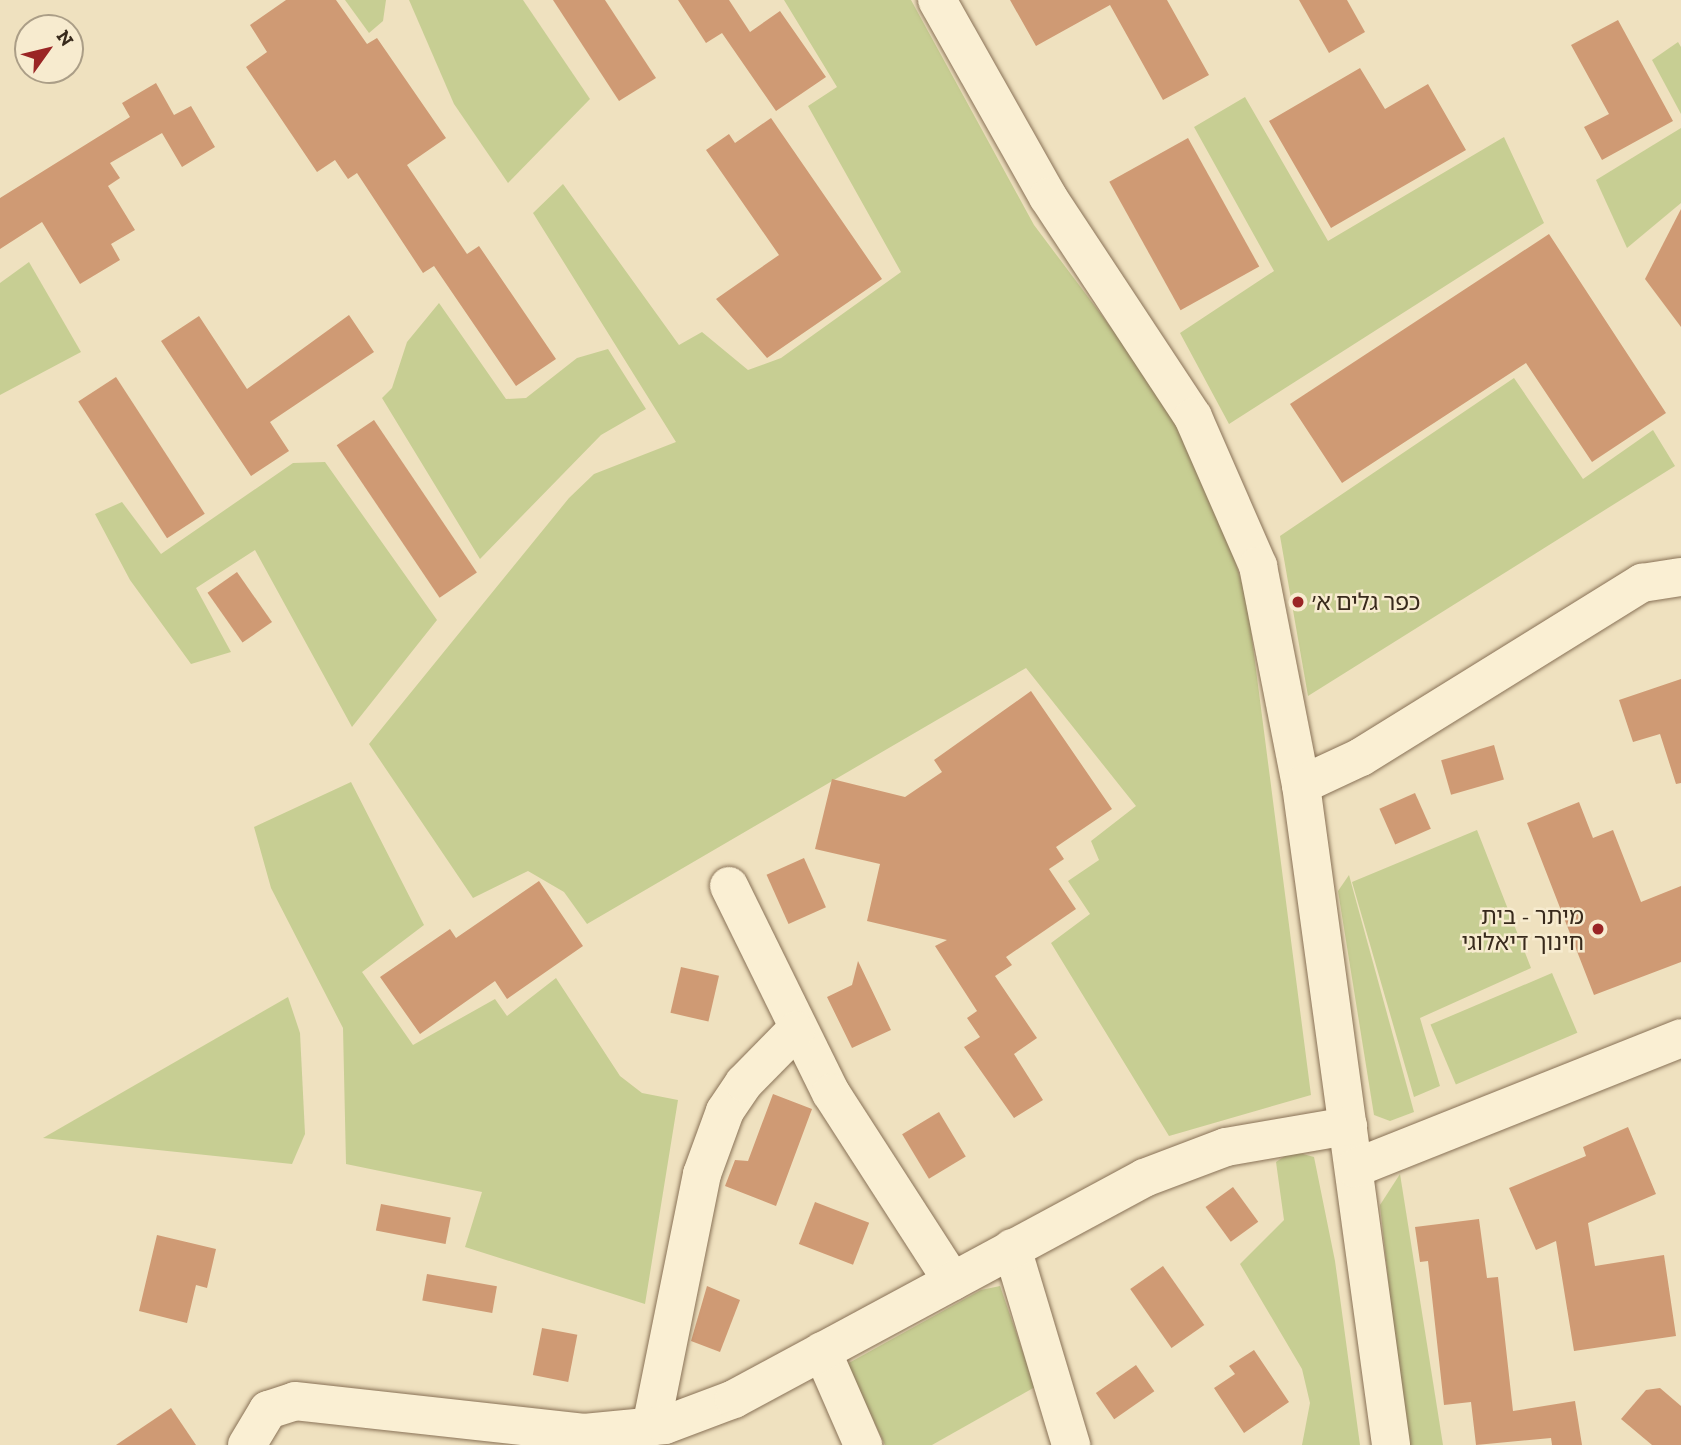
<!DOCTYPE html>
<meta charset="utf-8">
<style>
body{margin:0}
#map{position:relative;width:1681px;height:1445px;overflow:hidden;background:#efe1bf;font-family:"Zilla Slab","Noto Sans Hebrew",serif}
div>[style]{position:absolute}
.green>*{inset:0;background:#c7ce93;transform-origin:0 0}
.building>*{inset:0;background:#cf9a74;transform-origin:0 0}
.roads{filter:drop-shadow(0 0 2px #897257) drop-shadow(0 0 2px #897257)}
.minor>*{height:38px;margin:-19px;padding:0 19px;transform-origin:19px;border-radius:19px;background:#faefd3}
.dots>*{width:19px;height:19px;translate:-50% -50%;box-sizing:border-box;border:4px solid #f7ebcf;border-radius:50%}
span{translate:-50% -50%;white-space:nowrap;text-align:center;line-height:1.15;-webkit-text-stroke:5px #f7ebcf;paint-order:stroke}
.poi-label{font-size:23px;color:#382a1c}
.left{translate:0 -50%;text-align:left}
.right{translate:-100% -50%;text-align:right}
.north{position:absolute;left:14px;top:14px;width:70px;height:70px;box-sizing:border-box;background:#f7ebcf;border:2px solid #ab9e87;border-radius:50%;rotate:56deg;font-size:19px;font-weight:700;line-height:28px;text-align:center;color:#382a1c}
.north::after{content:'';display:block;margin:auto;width:24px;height:32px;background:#9a2525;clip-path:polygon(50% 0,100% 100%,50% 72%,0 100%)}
</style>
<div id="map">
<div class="green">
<div style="clip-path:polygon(345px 0,386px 0,383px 21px,369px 33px)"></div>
<div style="clip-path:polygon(409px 0,523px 0,590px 99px,508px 183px,454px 104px)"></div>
<div style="clip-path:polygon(784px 0,911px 0,1034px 225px,1182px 422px,1215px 494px,1247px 600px,1311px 1095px,1169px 1136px,1051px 943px,1090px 914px,1068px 881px,1099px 860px,1091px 841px,1136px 806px,1026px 668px,587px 924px,564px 892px,528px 871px,473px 898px,369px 744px,569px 498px,594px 474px,676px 442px,533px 213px,563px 184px,679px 345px,702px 332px,748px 370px,781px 358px,901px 272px,808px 106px,837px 87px)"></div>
<div style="clip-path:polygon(1678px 42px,1681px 47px,1681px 114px,1652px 60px)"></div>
<div style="clip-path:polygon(1245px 97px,1328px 241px,1504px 137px,1544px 223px,1229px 424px,1180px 333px,1274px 271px,1194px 127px)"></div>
<div style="clip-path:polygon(1681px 128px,1681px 203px,1627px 248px,1596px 180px)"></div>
<div style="clip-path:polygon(29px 262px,81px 352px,0 395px,0 283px)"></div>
<div style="clip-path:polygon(439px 303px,506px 399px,526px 398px,577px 358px,608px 349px,646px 409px,601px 435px,480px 559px,382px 398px,392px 388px,407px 342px)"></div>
<div style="clip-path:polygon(1514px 378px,1583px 479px,1653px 430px,1675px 466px,1308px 696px,1280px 536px)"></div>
<div style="clip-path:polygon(325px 462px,437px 620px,352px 727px,255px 550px,196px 588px,231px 652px,191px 664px,130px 580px,95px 514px,122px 502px,161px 554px,293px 463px)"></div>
<div style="clip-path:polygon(351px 782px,424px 925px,362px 972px,413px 1045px,495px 999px,507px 1016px,556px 978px,620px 1076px,642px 1093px,678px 1100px,645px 1304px,465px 1247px,482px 1192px,346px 1164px,343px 1028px,271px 888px,254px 827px)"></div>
<div style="clip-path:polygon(1477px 830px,1531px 968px,1420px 1018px,1440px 1086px,1414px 1097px,1352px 882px)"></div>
<div style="clip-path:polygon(1349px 875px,1414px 1112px,1390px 1121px,1374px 1115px,1338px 891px)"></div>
<div style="left:1552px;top:973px;width:65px;height:132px;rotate:67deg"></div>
<div style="clip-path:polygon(288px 997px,300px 1033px,305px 1134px,292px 1164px,43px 1138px)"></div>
<div style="clip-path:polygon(1292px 1151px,1314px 1157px,1335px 1261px,1360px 1445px,1302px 1445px,1310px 1403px,1302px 1369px,1240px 1264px,1284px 1220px,1276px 1162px)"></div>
<div style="clip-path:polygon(1400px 1174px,1443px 1445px,1406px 1445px,1380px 1205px)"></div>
<div style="clip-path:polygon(1000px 1286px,1035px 1387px,932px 1445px,885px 1445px,847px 1364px,981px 1290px)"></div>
</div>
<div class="building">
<div style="clip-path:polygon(286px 0,336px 0,367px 44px,377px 38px,446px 138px,407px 165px,467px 254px,479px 246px,556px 359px,516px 386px,434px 266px,423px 273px,357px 173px,348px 179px,335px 160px,317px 172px,246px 67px,267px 52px,250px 25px)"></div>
<div style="clip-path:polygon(553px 0,605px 0,656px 78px,619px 101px)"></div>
<div style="clip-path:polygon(678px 0,729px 0,750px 32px,780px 11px,826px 77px,776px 111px,722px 33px,706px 43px)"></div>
<div style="clip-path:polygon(1010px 0,1167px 0,1209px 75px,1163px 100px,1110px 5px,1036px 46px)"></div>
<div style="clip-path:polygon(1299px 0,1347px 0,1365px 32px,1329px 53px)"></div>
<div style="clip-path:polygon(1618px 20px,1673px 121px,1602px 160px,1584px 127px,1609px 114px,1571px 45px)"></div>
<div style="clip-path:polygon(1360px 68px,1385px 109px,1428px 84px,1466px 150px,1331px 228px,1269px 121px)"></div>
<div style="clip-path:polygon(156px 83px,174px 115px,191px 106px,215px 147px,182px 167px,162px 133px,110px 163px,120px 178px,108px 186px,135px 230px,111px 244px,120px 260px,80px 284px,42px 222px,0 249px,0 198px,130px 117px,122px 103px)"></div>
<div style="clip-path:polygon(771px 118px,882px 279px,767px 358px,716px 299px,779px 255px,706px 150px,729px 134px,735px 143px)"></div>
<div style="left:1188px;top:138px;width:147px;height:90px;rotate:61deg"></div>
<div style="clip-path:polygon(1681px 209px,1681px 327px,1645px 279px)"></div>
<div style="clip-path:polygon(1549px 234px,1666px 413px,1592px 462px,1526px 363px,1342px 483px,1290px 404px)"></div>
<div style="clip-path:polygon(349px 315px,374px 352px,270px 422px,289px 451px,251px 476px,161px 341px,199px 316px,247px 389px)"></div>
<div style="left:116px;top:377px;width:163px;height:45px;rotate:57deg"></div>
<div style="left:374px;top:420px;width:184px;height:45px;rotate:56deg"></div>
<div style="left:237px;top:572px;width:61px;height:36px;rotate:55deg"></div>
<div style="clip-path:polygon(1681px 679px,1681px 783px,1676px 784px,1660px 734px,1633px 742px,1619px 700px)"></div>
<div style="clip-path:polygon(1031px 691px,1112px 809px,1056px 847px,1064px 859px,1049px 869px,1076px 909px,1006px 957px,1012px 965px,995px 976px,1037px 1038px,1014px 1054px,1043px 1100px,1014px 1118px,964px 1047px,980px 1037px,967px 1018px,977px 1011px,935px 946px,947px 940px,867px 921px,880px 864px,815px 849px,832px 779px,905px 797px,942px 772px,934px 760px)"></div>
<div style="left:1494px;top:745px;width:36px;height:55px;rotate:74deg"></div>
<div style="left:1415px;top:793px;width:39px;height:39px;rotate:66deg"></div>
<div style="clip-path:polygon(1579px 802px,1593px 838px,1613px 830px,1641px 902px,1681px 886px,1681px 962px,1594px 995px,1527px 823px)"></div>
<div style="left:804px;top:858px;width:54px;height:41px;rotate:66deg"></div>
<div style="clip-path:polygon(539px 881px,583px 946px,507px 999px,495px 981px,420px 1034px,380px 977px,450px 929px,456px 938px)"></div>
<div style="clip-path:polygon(858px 961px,891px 1030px,852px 1048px,827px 997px,852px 985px)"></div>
<div style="left:681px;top:967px;width:39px;height:47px;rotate:13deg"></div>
<div style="clip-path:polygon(773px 1094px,812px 1109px,776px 1206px,725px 1186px,735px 1160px,748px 1161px)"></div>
<div style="left:939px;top:1112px;width:52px;height:43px;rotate:59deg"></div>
<div style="clip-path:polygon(1628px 1127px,1656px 1194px,1588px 1223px,1595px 1266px,1664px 1255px,1676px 1336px,1574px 1351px,1556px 1241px,1536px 1250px,1509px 1188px,1586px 1156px,1583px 1147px)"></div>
<div style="left:1233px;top:1187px;width:43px;height:34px;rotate:54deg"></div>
<div style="left:815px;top:1202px;width:58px;height:45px;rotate:21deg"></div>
<div style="left:381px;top:1204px;width:71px;height:27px;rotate:11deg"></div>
<div style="clip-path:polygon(1479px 1219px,1487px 1278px,1498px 1277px,1513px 1411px,1575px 1401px,1582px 1445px,1552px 1445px,1551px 1438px,1476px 1445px,1471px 1402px,1444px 1405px,1428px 1261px,1420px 1262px,1415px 1227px)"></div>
<div style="clip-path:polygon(157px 1235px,216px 1249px,207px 1288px,196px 1285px,187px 1323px,139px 1311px)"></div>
<div style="left:1163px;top:1266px;width:72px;height:40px;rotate:55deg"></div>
<div style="left:427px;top:1274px;width:71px;height:27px;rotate:10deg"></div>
<div style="clip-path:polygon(707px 1286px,740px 1300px,720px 1352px,691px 1341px)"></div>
<div style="left:542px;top:1328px;width:36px;height:48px;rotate:11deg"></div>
<div style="clip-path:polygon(1254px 1350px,1289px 1402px,1244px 1433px,1214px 1388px,1235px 1374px,1229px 1366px)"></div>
<div style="left:1136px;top:1365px;width:32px;height:49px;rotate:55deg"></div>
<div style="clip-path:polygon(1660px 1388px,1681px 1406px,1681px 1445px,1652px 1445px,1621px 1419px,1646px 1390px)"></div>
<div style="clip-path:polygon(171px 1408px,196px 1445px,116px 1445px)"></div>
</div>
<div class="roads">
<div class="minor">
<div style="left:937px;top:0;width:226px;rotate:60.6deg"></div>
<div style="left:1048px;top:197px;width:263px;rotate:56.6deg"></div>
<div style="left:1193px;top:417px;width:163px;rotate:66.4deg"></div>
<div style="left:1258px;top:566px;width:223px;rotate:78.9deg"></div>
<div style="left:1301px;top:785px;width:666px;rotate:82.23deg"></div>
<div style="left:1301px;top:785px;width:66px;rotate:-25deg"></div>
<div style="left:1361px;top:757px;width:331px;rotate:-31.8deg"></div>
<div style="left:1642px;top:583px;width:39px;rotate:-9deg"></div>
<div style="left:729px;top:886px;width:231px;rotate:63.8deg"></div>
<div style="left:831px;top:1093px;width:224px;rotate:57.2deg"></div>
<div style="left:1355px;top:1168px;width:351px;rotate:-21.7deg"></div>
<div style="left:1012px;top:1248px;width:206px;rotate:73.3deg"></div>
<div style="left:822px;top:1351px;width:103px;rotate:66.4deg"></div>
<div style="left:651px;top:1427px;width:258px;rotate:-78.6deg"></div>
<div style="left:702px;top:1174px;width:67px;rotate:-69.9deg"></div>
<div style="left:725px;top:1111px;width:34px;rotate:-56deg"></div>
<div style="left:744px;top:1083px;width:74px;rotate:-45.5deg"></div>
<div style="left:247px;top:1445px;width:41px;rotate:-59deg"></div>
<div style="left:268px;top:1410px;width:28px;rotate:-18deg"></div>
<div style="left:295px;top:1401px;width:291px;rotate:6.3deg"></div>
<div style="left:584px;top:1433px;width:81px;rotate:-5.6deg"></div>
<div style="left:665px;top:1425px;width:74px;rotate:-20.6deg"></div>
<div style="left:734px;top:1399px;width:466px;rotate:-28.3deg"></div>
<div style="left:1144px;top:1178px;width:88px;rotate:-20.7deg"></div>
<div style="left:1226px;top:1147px;width:124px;rotate:-9.8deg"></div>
</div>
</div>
<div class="dots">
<div style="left:1298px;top:602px;background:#9a2525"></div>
<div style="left:1598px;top:929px;background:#9a2525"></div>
</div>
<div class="poi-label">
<span class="left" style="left:1312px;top:602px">כפר גלים א׳</span>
<span class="right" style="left:1584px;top:929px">מיתר - בית<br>חינוך דיאלוגי</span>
</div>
<div class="north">N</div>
</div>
